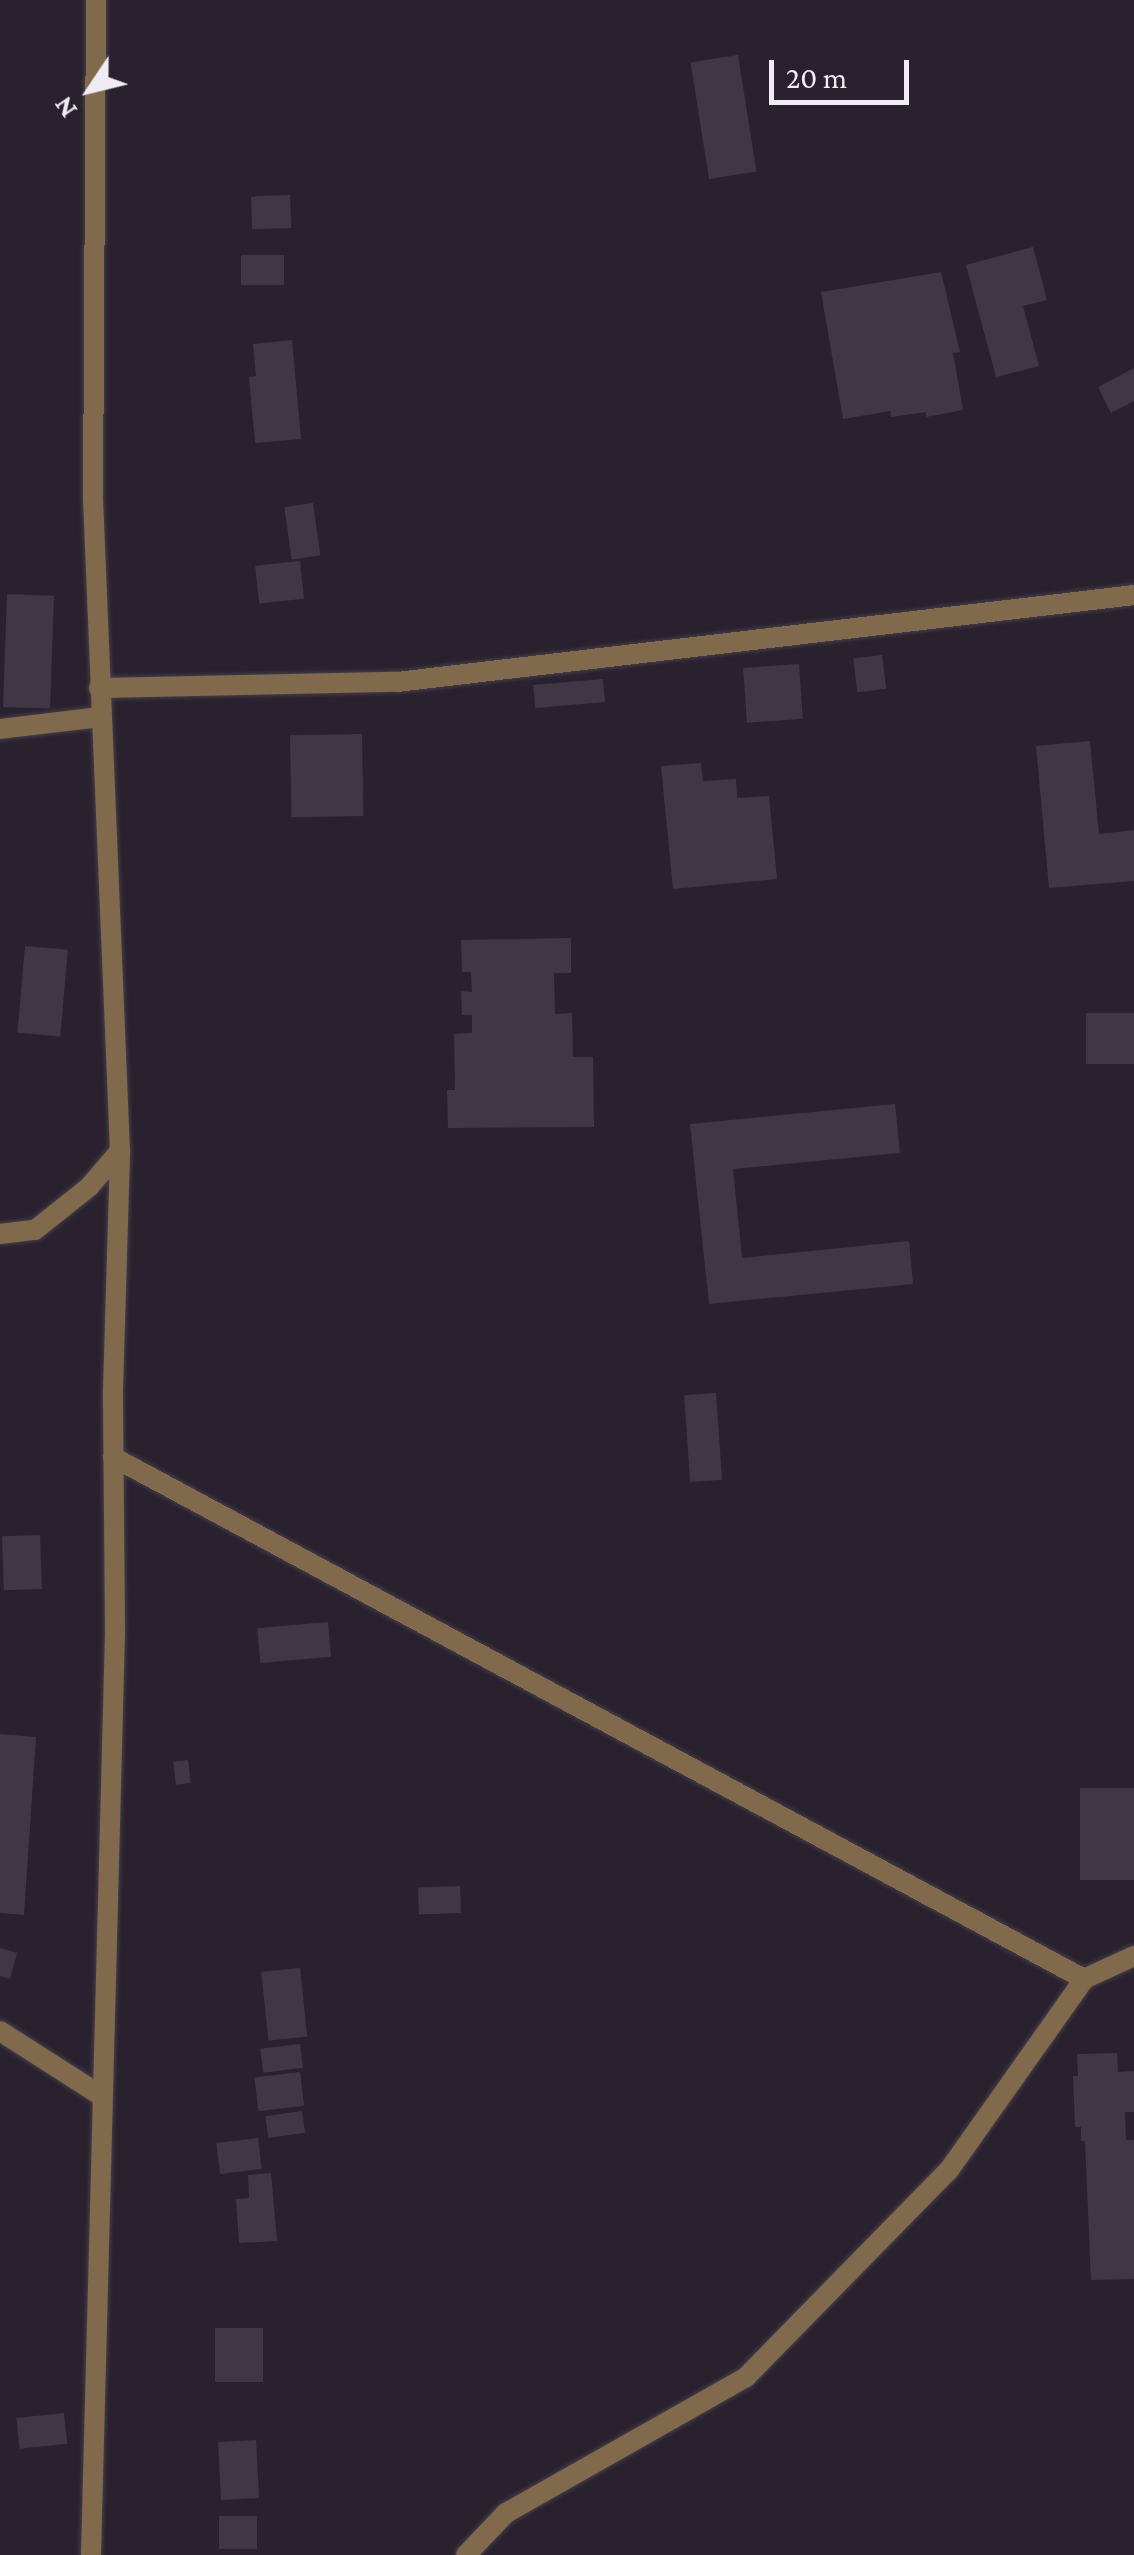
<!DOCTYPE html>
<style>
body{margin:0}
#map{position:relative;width:1134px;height:2555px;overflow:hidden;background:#29222e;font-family:"Crimson Pro",serif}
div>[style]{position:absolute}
.building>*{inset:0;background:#3f3745;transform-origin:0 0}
.roads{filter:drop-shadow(0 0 2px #453e4a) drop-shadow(0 0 2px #453e4a)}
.minor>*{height:20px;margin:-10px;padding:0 10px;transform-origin:10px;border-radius:10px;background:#806a4b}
span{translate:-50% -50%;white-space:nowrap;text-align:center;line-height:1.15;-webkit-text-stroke:10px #29222e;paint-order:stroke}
.north{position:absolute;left:40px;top:40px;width:100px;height:100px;-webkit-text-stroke:8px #29222e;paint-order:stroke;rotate:235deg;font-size:28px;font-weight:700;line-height:40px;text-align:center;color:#f0ebf4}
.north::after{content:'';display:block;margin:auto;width:35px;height:45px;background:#f0ebf4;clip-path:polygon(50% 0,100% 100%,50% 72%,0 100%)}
.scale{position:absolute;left:769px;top:60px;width:140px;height:45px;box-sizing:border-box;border:5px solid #f0ebf4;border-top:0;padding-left:12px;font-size:30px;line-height:35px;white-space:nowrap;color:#f0ebf4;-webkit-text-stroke:8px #29222e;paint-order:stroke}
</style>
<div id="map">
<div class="building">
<div style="left:738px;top:55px;width:118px;height:48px;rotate:81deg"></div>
<div style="left:290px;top:195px;width:33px;height:39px;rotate:88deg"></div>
<div style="clip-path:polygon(1033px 247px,1047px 300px,1023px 306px,1039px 366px,996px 377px,966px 265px)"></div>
<div style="left:284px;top:255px;width:30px;height:43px;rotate:90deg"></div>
<div style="clip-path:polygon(941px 272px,960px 352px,953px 353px,963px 410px,926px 417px,926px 412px,891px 417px,890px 411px,843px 419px,821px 292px)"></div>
<div style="clip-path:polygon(292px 340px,301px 439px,255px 443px,249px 377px,256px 376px,253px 344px)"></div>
<div style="clip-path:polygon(1134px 368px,1134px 401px,1111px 413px,1098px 387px)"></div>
<div style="left:313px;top:503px;width:53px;height:29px;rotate:82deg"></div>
<div style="left:300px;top:561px;width:38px;height:45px;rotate:84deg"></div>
<div style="left:7px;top:594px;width:47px;height:113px;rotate:2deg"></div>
<div style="left:882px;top:655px;width:34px;height:29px;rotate:83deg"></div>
<div style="left:799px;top:664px;width:55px;height:56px;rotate:86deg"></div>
<div style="left:603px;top:679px;width:23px;height:70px;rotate:85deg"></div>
<div style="left:362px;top:734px;width:82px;height:72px;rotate:89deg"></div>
<div style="clip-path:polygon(1090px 741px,1099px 834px,1134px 830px,1134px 881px,1049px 888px,1036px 746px)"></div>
<div style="clip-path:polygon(701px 763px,703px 781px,736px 779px,737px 798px,769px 796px,777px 879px,673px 889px,661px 766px)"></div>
<div style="clip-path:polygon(571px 938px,571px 973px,554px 973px,555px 1014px,572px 1013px,573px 1057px,593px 1057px,594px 1127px,448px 1128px,447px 1090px,455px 1090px,454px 1034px,472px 1033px,472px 1015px,462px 1015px,461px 991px,472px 992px,471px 972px,462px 972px,461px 940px)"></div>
<div style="left:25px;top:946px;width:43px;height:87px;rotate:5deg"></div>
<div style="left:1134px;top:1013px;width:51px;height:48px;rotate:90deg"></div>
<div style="clip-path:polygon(895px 1104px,900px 1153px,733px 1169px,742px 1258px,909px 1241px,913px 1284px,709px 1304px,690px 1124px)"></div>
<div style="left:716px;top:1393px;width:87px;height:32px;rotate:86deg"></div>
<div style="left:40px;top:1535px;width:54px;height:38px;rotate:88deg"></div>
<div style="left:328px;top:1622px;width:35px;height:71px;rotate:85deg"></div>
<div style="clip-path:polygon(0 1734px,36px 1737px,24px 1915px,0 1913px)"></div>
<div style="left:188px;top:1760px;width:23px;height:15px;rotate:83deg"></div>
<div style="left:1080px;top:1788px;width:54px;height:92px"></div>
<div style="left:460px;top:1886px;width:27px;height:42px;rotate:88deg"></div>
<div style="clip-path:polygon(0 1948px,17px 1953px,10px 1979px,0 1976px)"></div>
<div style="left:300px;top:1968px;width:69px;height:39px;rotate:84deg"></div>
<div style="left:300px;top:2044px;width:24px;height:40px;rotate:83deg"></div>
<div style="clip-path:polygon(1117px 2053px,1118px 2072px,1134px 2071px,1134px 2112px,1125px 2112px,1126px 2140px,1134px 2140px,1134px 2279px,1091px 2280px,1085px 2141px,1081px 2141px,1081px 2127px,1075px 2127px,1073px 2076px,1078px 2076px,1077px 2054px)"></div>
<div style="left:300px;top:2072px;width:34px;height:46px;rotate:83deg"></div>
<div style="left:302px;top:2111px;width:22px;height:37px;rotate:82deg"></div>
<div style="left:258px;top:2138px;width:31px;height:42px;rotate:83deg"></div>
<div style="clip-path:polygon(271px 2173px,277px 2241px,239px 2243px,236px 2199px,249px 2198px,248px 2175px)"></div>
<div style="left:215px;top:2328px;width:48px;height:54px"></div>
<div style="left:64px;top:2413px;width:31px;height:48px;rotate:84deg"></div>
<div style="left:256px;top:2440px;width:58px;height:38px;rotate:87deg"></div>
<div style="left:219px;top:2516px;width:38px;height:33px"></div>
</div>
<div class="roads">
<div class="minor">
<div style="left:99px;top:688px;width:298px;rotate:-1.2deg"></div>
<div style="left:397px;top:682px;width:742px;rotate:-6.73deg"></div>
<div style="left:0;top:729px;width:102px;rotate:-6.8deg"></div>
<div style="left:0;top:1234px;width:35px;rotate:-7deg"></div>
<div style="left:35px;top:1230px;width:69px;rotate:-38.5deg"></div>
<div style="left:89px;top:1187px;width:48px;rotate:-49.3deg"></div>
<div style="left:113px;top:1457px;width:1102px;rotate:28.26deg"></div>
<div style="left:0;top:2031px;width:119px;rotate:32.6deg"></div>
<div style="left:91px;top:2555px;width:925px;rotate:-88.51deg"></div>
<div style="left:115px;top:1630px;width:240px;rotate:-90.5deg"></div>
<div style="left:113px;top:1390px;width:239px;rotate:-88.3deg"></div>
<div style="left:120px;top:1151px;width:652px;rotate:-92.37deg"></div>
<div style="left:93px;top:500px;width:500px;rotate:-89.66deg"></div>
<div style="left:466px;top:2555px;width:58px;rotate:-46.4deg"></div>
<div style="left:506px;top:2513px;width:276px;rotate:-29.5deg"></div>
<div style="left:746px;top:2377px;width:290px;rotate:-45.6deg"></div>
<div style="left:949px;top:2170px;width:234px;rotate:-54.7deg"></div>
<div style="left:1084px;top:1979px;width:55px;rotate:-24.7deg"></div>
</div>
</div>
<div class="north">N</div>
<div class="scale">20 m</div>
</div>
